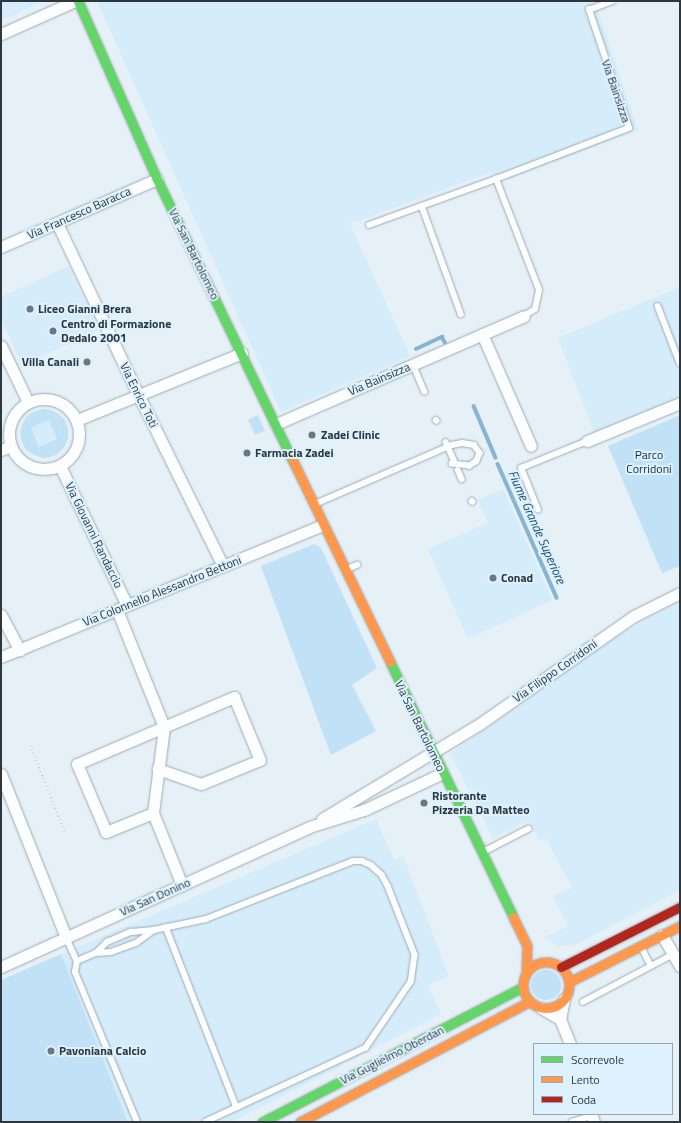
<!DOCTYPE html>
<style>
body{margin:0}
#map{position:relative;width:681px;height:1123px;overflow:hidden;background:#e5f0f7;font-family:"Titillium Web",sans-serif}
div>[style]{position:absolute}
.built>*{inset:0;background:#d5ecfb;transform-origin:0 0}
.green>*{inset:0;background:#c1e1f6;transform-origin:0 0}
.round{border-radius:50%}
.stream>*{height:3.5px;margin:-1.75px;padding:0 1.75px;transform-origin:1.75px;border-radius:1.75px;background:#85b5d3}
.path>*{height:2px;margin-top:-1px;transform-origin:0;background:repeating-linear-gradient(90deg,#cacfd1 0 1px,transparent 0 4px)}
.roads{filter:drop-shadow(0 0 1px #a0aab0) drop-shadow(0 0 1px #a0aab0)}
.lane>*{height:5.5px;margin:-2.75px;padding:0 2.75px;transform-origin:2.75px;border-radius:2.75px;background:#fbfdfe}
.street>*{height:11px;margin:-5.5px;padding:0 5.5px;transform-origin:5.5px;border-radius:5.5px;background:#fbfdfe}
.street>.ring{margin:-5.5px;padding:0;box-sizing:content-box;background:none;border:11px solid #fbfdfe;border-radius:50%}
.fast>*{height:9px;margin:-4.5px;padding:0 4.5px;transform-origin:4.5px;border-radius:4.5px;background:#63d668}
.slow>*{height:9px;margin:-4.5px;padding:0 4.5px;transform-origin:4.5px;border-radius:4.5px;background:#ff974d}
.slow>.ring{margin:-4.5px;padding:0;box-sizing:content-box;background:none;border:9px solid #ff974d;border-radius:50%}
.jam>*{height:9px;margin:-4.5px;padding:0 4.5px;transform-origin:4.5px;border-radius:4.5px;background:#b3261e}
.path-bridge>*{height:2px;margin-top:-1px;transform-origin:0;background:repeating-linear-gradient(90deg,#cacfd1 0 1px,transparent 0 4px)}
.dots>*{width:11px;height:11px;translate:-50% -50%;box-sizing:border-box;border:2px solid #ddf1ff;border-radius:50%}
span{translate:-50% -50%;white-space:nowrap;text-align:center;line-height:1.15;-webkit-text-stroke:4px #ddf1ff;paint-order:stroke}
.street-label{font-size:12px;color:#2d373d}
.poi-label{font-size:12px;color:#2d373d;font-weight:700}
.left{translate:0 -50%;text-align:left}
.right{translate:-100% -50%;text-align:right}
.park-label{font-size:12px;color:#112e40}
.water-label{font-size:13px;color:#1e506d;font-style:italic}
.frame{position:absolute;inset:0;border:2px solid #2d373d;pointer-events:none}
.legend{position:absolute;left:533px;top:1043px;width:140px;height:72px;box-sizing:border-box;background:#ddf1ff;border:1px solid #97a7b1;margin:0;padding:5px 7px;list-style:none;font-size:12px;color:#2d373d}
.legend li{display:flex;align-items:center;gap:8px;height:20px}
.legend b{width:20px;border:1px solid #97a7b1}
</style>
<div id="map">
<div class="built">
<div style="clip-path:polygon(1px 1px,44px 1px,1px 21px)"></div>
<div style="clip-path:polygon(97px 1px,595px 1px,638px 130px,507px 180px,491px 172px,350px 224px,410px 356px,281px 412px)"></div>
<div style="clip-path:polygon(69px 266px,98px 330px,23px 365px,1px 320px,1px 297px)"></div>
<div style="clip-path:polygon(680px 287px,680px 398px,594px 432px,558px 338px)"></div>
<div style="left:49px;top:420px;width:21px;height:20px;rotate:67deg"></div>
<div style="clip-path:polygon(503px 489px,552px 600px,468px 639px,428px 549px,488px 523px,478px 500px)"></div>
<div style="clip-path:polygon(680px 602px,680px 890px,575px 945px,559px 946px,543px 938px,568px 926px,553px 896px,572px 888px,546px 838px,539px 841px,529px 820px,493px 838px,450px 753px,524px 703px,604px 644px,650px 617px)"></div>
<div style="clip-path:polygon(376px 819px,394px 860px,403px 856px,449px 976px,428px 985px,441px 1014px,232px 1122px,128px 1122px,61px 954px)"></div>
</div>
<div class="green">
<div style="clip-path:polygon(evenodd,42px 409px,51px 410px,59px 414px,65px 420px,68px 429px,68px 438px,65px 446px,59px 453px,51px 457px,42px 458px,34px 455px,26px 450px,22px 442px,20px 434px,22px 425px,26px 417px,33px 412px,42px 409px,49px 420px,57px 439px,39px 447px,31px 428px,49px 420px)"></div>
<div style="left:258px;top:415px;width:17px;height:11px;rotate:65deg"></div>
<div style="clip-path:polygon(680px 415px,680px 566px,662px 573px,608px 446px)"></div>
<div style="clip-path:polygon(314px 544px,321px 548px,377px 668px,352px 685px,376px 731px,331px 755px,261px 566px)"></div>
<div style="clip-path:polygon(61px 954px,128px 1122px,1px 1122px,1px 980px)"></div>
<div class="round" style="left:531px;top:970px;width:30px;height:30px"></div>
</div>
<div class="stream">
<div style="left:416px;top:349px;width:29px;rotate:-25deg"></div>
<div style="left:442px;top:337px;width:6px;rotate:59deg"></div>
<div style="left:474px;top:406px;width:56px;rotate:67.1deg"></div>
<div style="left:498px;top:464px;width:146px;rotate:66.2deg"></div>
</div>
<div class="path">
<div style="left:52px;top:426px;width:14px;rotate:-25deg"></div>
<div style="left:30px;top:745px;width:95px;rotate:68.3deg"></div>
</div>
<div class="roads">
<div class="lane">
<div style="left:422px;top:206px;width:115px;rotate:70.1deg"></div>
<div style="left:369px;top:225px;width:135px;rotate:-19.9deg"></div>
<div style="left:658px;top:306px;width:61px;rotate:68.9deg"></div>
<div style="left:524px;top:316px;width:13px;rotate:-32deg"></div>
<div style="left:535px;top:309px;width:19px;rotate:-78deg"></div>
<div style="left:539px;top:290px;width:119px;rotate:-111.2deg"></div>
<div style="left:496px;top:179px;width:142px;rotate:-21deg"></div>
<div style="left:629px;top:128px;width:125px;rotate:-108.7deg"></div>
<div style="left:589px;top:10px;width:25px;rotate:-21deg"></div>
<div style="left:413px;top:364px;width:30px;rotate:67deg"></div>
<div style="left:436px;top:420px;width:1px;rotate:45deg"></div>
<div style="left:446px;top:442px;width:20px;rotate:66deg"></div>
<div style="left:458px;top:470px;width:10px;rotate:66deg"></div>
<div style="left:472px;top:501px;width:1px;rotate:45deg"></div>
<div style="left:315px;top:504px;width:149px;rotate:-23.3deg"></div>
<div style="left:452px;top:445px;width:10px;rotate:-11deg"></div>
<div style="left:462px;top:443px;width:12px;rotate:9deg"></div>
<div style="left:474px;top:445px;width:10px;rotate:53deg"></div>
<div style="left:480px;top:453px;width:9px;rotate:111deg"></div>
<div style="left:477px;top:461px;width:9px;rotate:144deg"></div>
<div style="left:470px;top:466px;width:18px;rotate:-174deg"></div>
<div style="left:538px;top:510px;width:45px;rotate:-112deg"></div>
<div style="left:521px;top:468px;width:71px;rotate:-22.2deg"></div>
<div style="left:347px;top:569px;width:11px;rotate:-22deg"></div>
<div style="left:483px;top:852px;width:51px;rotate:-27.1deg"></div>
<div style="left:166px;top:927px;width:194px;rotate:68.6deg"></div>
<div style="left:66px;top:937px;width:26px;rotate:65deg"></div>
<div style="left:641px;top:946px;width:22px;rotate:63deg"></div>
<div style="left:96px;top:953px;width:15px;rotate:-4deg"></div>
<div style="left:111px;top:952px;width:27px;rotate:-20deg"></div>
<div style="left:136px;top:943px;width:22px;rotate:-36deg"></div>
<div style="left:583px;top:1002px;width:96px;rotate:-27.9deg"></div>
<div style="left:137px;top:1122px;width:162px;rotate:-112.5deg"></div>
<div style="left:75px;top:972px;width:11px;rotate:-80deg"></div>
<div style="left:77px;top:961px;width:21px;rotate:-23deg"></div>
<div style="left:96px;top:953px;width:16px;rotate:-45deg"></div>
<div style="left:107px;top:942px;width:26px;rotate:-23deg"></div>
<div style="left:131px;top:932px;width:23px;rotate:-5deg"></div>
<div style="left:154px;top:930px;width:53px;rotate:-11.9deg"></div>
<div style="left:206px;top:919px;width:158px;rotate:-21.5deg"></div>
<div style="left:353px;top:861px;width:9px"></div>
<div style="left:362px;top:861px;width:10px;rotate:24deg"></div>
<div style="left:371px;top:865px;width:15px;rotate:42deg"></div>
<div style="left:382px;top:875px;width:13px;rotate:61deg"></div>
<div style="left:388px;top:886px;width:74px;rotate:68.6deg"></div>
<div style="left:415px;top:955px;width:27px;rotate:98deg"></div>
<div style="left:411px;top:982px;width:80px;rotate:124.3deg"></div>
<div style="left:366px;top:1048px;width:176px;rotate:155.2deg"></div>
<div style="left:572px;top:1122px;width:21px;rotate:-17deg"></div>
</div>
<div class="street">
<div style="left:1px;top:34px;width:81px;rotate:-24deg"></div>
<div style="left:57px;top:223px;width:189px;rotate:64.7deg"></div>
<div style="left:138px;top:394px;width:192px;rotate:63.7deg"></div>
<div style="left:1px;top:247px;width:170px;rotate:-23.6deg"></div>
<div style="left:482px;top:334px;width:122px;rotate:66.4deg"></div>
<div style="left:1px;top:346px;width:62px;rotate:64.3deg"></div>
<div class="ring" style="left:9px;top:399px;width:59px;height:59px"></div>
<div style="left:77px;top:420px;width:178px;rotate:-22.1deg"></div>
<div style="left:276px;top:424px;width:270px;rotate:-23.5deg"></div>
<div style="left:587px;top:441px;width:100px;rotate:-22.2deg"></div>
<div style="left:1px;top:450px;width:11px;rotate:-22deg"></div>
<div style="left:60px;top:466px;width:154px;rotate:64.3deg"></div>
<div style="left:117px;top:610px;width:126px;rotate:68.1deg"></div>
<div style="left:164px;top:727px;width:87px;rotate:97.3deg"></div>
<div style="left:153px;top:813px;width:78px;rotate:68.1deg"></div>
<div style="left:1px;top:615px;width:40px;rotate:62deg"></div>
<div style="left:1px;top:657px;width:348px;rotate:-22.3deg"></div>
<div style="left:1px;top:774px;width:175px;rotate:68.3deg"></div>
<div style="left:153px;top:813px;width:51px;rotate:158deg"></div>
<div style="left:106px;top:832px;width:74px;rotate:-113.1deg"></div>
<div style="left:77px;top:764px;width:171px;rotate:-23.1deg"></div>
<div style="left:234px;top:697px;width:68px;rotate:67.6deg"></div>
<div style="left:260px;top:760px;width:64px;rotate:157.9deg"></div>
<div style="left:201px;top:784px;width:46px;rotate:-160.8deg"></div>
<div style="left:322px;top:819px;width:186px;rotate:-31.1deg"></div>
<div style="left:481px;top:723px;width:187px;rotate:-35deg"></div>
<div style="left:634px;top:616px;width:51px;rotate:-26.6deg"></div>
<div style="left:662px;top:935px;width:36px;rotate:60deg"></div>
<div style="left:1px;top:967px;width:338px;rotate:-24.4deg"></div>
<div style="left:309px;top:827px;width:58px;rotate:-17.2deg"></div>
<div style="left:364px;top:810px;width:87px;rotate:-25.1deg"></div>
<div style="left:564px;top:999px;width:20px;rotate:101deg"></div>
<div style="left:560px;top:1019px;width:27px;rotate:68deg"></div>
<div style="left:541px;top:1008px;width:22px;rotate:30deg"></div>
<div style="left:591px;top:1114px;width:9px;rotate:69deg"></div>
</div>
<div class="fast">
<div style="left:78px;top:1px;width:195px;rotate:66.1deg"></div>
<div style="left:157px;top:179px;width:313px;rotate:64.3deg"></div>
<div style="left:390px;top:662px;width:283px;rotate:64.2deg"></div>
<div style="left:262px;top:1122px;width:293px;rotate:-27.4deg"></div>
</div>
<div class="slow">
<div style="left:293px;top:461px;width:223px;rotate:64.2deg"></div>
<div style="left:513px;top:917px;width:32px;rotate:64deg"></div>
<div style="left:527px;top:946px;width:27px;rotate:92deg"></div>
<div class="ring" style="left:523px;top:962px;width:37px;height:37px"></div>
<div style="left:569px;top:982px;width:124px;rotate:-26.8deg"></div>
<div style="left:300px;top:1122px;width:259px;rotate:-27.7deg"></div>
</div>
<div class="jam">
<div style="left:561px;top:967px;width:133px;rotate:-26.8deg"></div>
</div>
</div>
<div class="path-bridge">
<div style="left:392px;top:466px;width:9px;rotate:69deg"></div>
</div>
<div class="dots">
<div style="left:30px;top:309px;background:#6d787e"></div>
<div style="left:53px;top:331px;background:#6d787e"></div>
<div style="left:87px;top:362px;background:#6d787e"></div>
<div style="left:312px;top:435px;background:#6d787e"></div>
<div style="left:247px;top:453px;background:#6d787e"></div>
<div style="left:493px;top:578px;background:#6d787e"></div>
<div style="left:424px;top:803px;background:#6d787e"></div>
<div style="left:51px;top:1051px;background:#6d787e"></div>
</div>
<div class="street-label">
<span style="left:616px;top:91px;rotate:71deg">Via Bainsizza</span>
<span style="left:79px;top:213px;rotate:-24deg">Via Francesco Baracca</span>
<span style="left:194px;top:254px;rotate:64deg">Via San Bartolomeo</span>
<span style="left:379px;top:379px;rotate:-23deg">Via Bainsizza</span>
<span style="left:139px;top:395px;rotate:64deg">Via Enrico Toti</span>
<span style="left:94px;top:535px;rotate:64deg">Via Giovanni Randaccio</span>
<span style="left:162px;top:591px;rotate:-22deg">Via Colonnello Alessandro Bettoni</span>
<span style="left:555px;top:671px;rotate:-35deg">Via Filippo Corridoni</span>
<span style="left:420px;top:726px;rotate:64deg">Via San Bartolomeo</span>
<span style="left:155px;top:897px;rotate:-24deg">Via San Donino</span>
<span style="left:392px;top:1055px;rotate:-27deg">Via Guglielmo Oberdan</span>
</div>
<div class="poi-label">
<span class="left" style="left:38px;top:309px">Liceo Gianni Brera</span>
<span class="left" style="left:61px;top:331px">Centro di Formazione<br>Dedalo 2001</span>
<span class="right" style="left:79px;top:362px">Villa Canali</span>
<span class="left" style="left:321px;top:435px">Zadei Clinic</span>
<span class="left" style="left:255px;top:453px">Farmacia Zadei</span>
<span class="left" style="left:501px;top:578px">Conad</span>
<span class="left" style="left:432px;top:803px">Ristorante<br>Pizzeria Da Matteo</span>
<span class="left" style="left:59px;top:1051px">Pavoniana Calcio</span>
</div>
<div class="park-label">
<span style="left:649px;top:462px">Parco<br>Corridoni</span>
</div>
<div class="water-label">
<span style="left:537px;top:527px;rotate:66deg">Fiume Grande Superiore</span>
</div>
<div class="frame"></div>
<ul class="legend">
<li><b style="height:5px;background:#63d668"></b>Scorrevole</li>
<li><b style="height:5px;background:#ff974d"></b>Lento</li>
<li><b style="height:5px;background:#b3261e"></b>Coda</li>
</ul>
</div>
